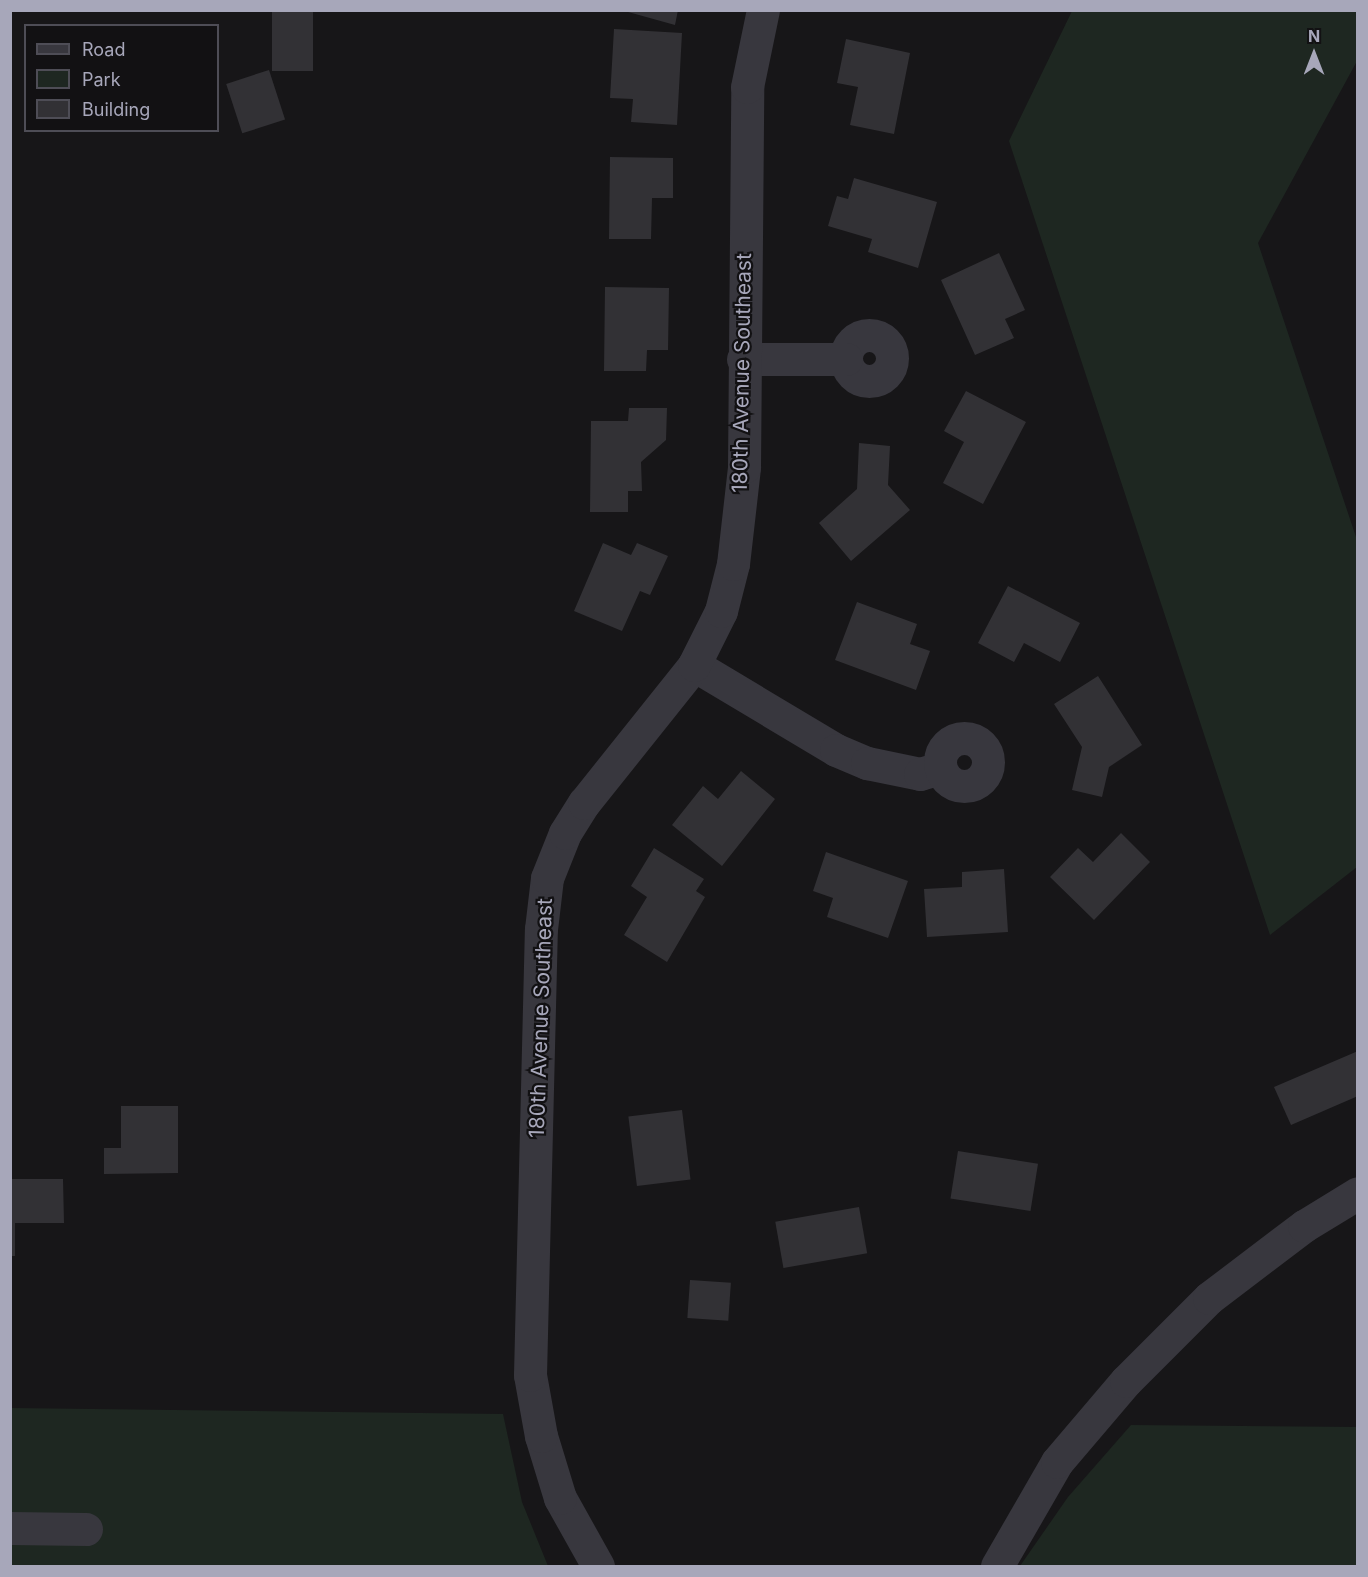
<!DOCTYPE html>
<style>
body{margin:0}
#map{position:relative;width:1368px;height:1577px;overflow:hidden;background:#171618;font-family:Inter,sans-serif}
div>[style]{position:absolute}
.green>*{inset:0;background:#1e2721}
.building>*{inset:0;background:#323135;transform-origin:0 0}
.minor>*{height:33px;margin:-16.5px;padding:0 16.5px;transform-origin:16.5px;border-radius:16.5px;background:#38373e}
.minor>.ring{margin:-16.5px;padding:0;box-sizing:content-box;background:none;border:33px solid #38373e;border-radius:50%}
span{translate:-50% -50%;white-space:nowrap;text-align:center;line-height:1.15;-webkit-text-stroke:4.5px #121113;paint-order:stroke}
.street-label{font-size:21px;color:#a7a7ba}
.frame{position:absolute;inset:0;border:12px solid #a7a7ba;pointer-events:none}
.legend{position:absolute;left:24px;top:24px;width:195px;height:108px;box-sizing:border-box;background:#121113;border:2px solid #4e4d56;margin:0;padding:8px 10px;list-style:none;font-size:18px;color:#a7a7ba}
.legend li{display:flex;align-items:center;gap:12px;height:30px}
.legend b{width:30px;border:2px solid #4e4d56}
.north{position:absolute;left:1284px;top:24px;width:60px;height:60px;-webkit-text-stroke:4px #121113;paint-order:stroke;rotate:0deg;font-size:16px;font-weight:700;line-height:24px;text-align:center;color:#a7a7ba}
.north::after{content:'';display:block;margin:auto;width:21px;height:27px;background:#a7a7ba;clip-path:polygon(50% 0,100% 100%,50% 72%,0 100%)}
</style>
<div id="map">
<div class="green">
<div style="clip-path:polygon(1072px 11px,1357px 11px,1357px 61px,1258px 243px,1357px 540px,1357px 867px,1270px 935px,1009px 141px)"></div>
<div style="clip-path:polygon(11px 1408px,503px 1414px,522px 1502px,548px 1566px,11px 1566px)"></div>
<div style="clip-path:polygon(1131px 1425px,1357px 1427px,1357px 1566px,1020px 1566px,1068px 1497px)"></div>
</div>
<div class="building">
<div style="left:272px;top:10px;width:41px;height:61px"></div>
<div style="clip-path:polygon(621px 10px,678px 10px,675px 25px)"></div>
<div style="clip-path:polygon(614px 29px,682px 33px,677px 125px,631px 122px,633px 99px,610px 98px)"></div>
<div style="clip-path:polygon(846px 39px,910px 53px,894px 134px,850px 125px,858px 87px,837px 83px)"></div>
<div style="left:269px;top:70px;width:52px;height:45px;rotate:72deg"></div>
<div style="clip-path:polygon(610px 157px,673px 158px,673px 198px,652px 198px,651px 239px,609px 239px)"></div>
<div style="clip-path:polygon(854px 178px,937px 202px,918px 268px,868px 252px,872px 239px,828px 226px,837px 196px,848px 199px)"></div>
<div style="clip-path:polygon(999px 253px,1025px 310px,1005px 319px,1014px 338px,975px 355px,941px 280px)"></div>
<div style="clip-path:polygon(605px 287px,669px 288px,668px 350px,647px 350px,646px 371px,604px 371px)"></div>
<div style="clip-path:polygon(966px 391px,1026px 422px,983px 504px,943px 483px,964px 442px,944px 431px)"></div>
<div style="clip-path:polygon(629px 408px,667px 408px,666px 440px,641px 462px,642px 491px,628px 491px,628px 512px,590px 512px,591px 421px,628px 421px)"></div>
<div style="clip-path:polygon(859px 443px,890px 446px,888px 485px,910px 510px,851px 561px,819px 523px,857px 489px)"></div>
<div style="clip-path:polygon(603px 543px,631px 555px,637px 543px,668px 556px,650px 595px,640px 591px,622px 631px,574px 611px)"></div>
<div style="clip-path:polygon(1008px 586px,1080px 623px,1060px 662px,1024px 643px,1014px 662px,978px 643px)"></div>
<div style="clip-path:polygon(857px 602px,917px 624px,910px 644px,930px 651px,916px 690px,835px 660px)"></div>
<div style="clip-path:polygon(1098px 676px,1142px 745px,1109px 767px,1102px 797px,1072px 790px,1082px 747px,1054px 704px)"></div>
<div style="clip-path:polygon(741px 771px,775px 799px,722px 866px,672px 825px,703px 786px,718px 799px)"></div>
<div style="clip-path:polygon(1121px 833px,1150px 862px,1094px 920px,1050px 877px,1078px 848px,1093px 862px)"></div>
<div style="clip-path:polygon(654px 848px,704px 879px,696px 891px,705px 897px,667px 962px,624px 935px,647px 897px,631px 886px)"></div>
<div style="clip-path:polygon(826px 852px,908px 881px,888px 938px,827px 917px,833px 898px,813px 891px)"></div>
<div style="clip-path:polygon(1004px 869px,1008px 932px,927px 937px,924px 889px,962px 887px,962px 872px)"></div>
<div style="clip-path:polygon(1358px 1051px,1358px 1096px,1291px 1125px,1274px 1087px)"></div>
<div style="clip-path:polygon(121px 1106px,178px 1106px,178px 1173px,104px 1174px,104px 1148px,121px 1148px)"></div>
<div style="left:682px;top:1110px;width:70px;height:54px;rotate:83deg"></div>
<div style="left:958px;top:1151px;width:81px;height:48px;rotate:9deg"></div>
<div style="clip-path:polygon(10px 1179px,63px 1179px,64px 1223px,15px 1223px,15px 1256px,10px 1256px)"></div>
<div style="left:859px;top:1207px;width:47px;height:85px;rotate:80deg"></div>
<div style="left:690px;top:1280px;width:41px;height:38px;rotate:4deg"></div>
</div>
<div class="minor">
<div class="ring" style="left:846px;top:335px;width:13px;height:13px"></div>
<div style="left:743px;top:359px;width:103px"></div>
<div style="left:694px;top:665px;width:165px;rotate:30.9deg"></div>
<div style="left:836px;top:750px;width:34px;rotate:23deg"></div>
<div style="left:867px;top:763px;width:54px;rotate:11.7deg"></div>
<div style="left:920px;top:774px;width:21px;rotate:-17deg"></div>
<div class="ring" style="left:940px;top:738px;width:15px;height:15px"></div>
<div style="left:10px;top:1528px;width:76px;rotate:0.8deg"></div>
<div style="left:598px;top:1566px;width:78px;rotate:-119.2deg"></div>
<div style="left:560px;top:1498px;width:65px;rotate:-107deg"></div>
<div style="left:541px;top:1436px;width:62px;rotate:-100.2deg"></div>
<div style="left:530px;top:1375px;width:446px;rotate:-88.6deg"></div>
<div style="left:541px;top:929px;width:51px;rotate:-83.3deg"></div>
<div style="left:547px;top:878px;width:48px;rotate:-68.2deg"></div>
<div style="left:565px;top:833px;width:36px;rotate:-58deg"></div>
<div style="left:584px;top:803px;width:176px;rotate:-51.4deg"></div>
<div style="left:694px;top:665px;width:60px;rotate:-63.4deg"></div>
<div style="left:721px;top:611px;width:49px;rotate:-75.7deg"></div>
<div style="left:733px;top:564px;width:98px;rotate:-83.5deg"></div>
<div style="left:744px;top:467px;width:380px;rotate:-89.5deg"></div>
<div style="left:747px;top:87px;width:79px;rotate:-78.3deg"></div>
<div style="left:997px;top:1566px;width:120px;rotate:-60deg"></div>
<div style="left:1057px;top:1462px;width:106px;rotate:-49.6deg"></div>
<div style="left:1126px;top:1381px;width:117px;rotate:-45deg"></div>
<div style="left:1209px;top:1298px;width:119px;rotate:-37.2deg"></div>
<div style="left:1304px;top:1226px;width:63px;rotate:-31.4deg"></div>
</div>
<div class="street-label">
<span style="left:742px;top:373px;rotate:-89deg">180th Avenue Southeast</span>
<span style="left:541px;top:1018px;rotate:-88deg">180th Avenue Southeast</span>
</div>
<div class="frame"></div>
<ul class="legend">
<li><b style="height:8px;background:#38373e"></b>Road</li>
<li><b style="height:16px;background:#1e2721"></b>Park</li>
<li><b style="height:16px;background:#323135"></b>Building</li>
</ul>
<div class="north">N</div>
</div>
